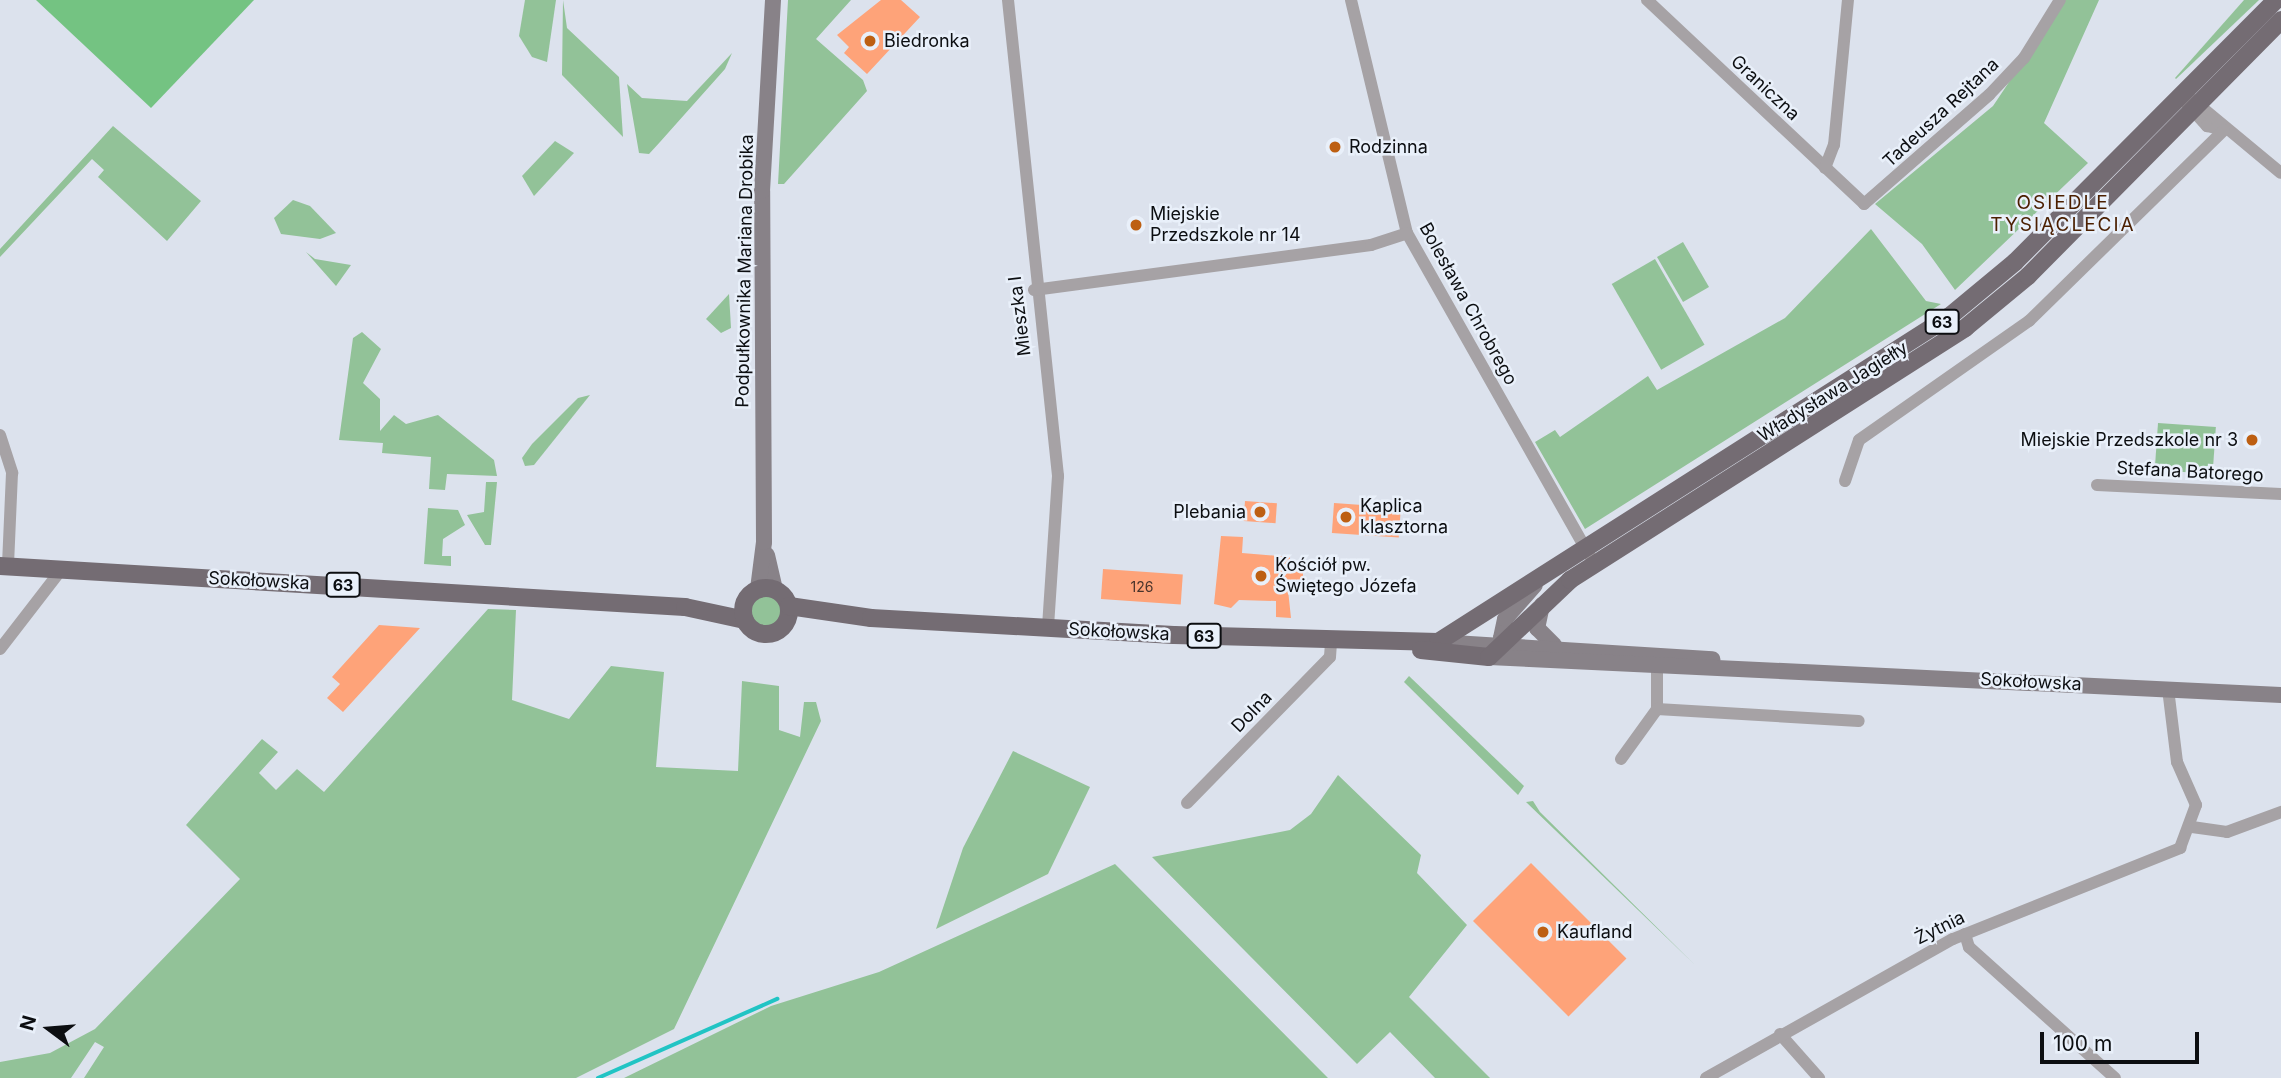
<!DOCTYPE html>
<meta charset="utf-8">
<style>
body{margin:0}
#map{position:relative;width:2281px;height:1078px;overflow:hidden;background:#dce2ed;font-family:Inter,sans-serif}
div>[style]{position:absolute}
.green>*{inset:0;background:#92c298;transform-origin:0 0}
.round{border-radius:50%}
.forest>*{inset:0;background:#74c382}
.stream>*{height:3.5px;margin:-1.75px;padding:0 1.75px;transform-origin:1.75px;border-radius:1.75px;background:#21c4c4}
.building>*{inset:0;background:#fea379;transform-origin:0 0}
.street>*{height:12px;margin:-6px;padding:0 6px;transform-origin:6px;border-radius:6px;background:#a6a2a5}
.secondary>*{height:16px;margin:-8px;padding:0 8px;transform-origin:8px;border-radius:8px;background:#888288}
.primary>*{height:18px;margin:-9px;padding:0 9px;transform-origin:9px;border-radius:9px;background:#746c73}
.primary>.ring{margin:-9px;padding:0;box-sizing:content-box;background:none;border:18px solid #746c73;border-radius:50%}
.dots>*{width:19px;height:19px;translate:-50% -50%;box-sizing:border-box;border:4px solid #e9f0fa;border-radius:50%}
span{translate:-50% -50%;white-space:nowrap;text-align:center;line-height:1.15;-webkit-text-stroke:5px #e9f0fa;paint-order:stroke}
.number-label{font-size:14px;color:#48332b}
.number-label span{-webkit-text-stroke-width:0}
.shield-label span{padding:2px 5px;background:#e9f0fa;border:2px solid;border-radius:5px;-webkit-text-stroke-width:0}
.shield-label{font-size:16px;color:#0c0e11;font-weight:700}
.poi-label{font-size:18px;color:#0c0e11}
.left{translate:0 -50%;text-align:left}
.right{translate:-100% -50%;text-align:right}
.street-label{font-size:18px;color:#0c0e11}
.neighbourhood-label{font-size:19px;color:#4b1f00;letter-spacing:2px}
.north{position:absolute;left:14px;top:994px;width:70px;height:70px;-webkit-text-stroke:5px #e9f0fa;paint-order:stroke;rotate:286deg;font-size:19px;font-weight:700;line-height:28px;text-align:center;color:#0c0e11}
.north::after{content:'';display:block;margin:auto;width:24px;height:32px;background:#0c0e11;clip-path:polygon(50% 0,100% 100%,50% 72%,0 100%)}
.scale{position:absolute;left:2040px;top:1032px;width:159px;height:32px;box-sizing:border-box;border:4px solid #0c0e11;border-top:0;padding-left:9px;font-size:21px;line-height:24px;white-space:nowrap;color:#0c0e11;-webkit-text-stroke:5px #e9f0fa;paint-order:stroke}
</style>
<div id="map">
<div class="green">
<div style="clip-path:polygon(525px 0,556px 0,547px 62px,532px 57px,519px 36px)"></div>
<div style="clip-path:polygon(563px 0,567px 28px,619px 77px,623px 137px,562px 75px)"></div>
<div style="clip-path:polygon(788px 0,851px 0,816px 39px,863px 80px,867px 91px,784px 184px,778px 184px)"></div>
<div style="clip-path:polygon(2064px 0,2099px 0,2044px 123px,2088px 163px,1955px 290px,1922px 244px,1875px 204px,1993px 106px)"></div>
<div style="clip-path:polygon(2244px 0,2259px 0,2176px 79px,2175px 78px)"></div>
<div style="clip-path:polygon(732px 53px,725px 69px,660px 142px,649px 154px,639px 153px,627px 84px,642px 98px,687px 101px)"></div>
<div style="clip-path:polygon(113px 126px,201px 201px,167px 241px,98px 177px,104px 170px,92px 159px,0 257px,0 249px)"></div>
<div style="clip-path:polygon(555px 141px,574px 153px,534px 196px,522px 176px)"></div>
<div style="clip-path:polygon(293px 200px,310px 206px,336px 233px,320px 239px,281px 234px,274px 218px)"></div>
<div style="clip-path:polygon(1871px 229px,1926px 301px,1941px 304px,1585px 529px,1535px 442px,1555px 430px,1560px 437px,1648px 376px,1657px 390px,1785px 318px)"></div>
<div style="left:1683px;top:242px;width:52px;height:30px;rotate:60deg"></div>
<div style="clip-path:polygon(306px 252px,315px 259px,351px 265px,336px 286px)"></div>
<div style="left:1655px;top:259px;width:99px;height:50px;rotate:60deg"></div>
<div style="clip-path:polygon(729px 294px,731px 328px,721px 333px,706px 319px)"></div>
<div style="clip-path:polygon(362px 332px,381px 349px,363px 383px,380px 399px,380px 431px,394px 415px,406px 424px,438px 415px,494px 460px,497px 476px,447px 474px,445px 490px,429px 489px,431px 457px,382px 453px,383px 443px,339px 440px,353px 338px)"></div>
<div style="clip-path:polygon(590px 395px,534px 465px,525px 466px,522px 458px,532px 444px,578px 398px)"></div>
<div style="left:2158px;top:423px;width:58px;height:47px;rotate:4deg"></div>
<div style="clip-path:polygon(486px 482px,497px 482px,491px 545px,485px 545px,467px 515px,484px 512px)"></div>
<div style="clip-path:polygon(428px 508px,458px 510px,465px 525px,443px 539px,442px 556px,451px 556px,451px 566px,424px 564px)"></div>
<div class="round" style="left:749px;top:595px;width:32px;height:32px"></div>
<div style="clip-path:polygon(488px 609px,516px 610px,512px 700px,569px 719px,611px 666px,664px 672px,656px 767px,738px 771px,742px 681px,779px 686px,779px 730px,800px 737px,804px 702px,816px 702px,821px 721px,674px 1029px,576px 1078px,84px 1078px,104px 1047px,95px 1042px,71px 1078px,0 1078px,0 1062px,50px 1053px,95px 1029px,240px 879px,186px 825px,262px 739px,278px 752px,259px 773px,276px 790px,297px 769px,324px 792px)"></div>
<div style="clip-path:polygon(1409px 676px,1524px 786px,1518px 795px,1404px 682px)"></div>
<div style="clip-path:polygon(1013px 751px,1090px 787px,1048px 874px,936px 929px,963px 848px)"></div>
<div style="clip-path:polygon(1338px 775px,1421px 855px,1417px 873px,1467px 925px,1409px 997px,1490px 1078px,1435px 1078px,1390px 1032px,1357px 1064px,1152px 857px,1290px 830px,1311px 814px)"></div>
<div style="clip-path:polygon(1533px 801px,1540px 812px,1695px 965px,1526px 802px)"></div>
<div style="clip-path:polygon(1115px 864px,1328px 1078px,624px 1078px,771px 1006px,879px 972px)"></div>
</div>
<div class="forest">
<div style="clip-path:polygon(36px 0,254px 0,151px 108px)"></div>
</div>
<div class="stream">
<div style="left:598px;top:1078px;width:196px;rotate:-23.8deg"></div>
</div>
<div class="building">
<div style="clip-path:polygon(881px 0,901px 0,920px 17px,867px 74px,844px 53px,849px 47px,837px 35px)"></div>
<div style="left:1245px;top:501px;width:32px;height:20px;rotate:4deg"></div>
<div style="left:1334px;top:503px;width:67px;height:30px;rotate:4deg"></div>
<div style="clip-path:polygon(1221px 536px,1243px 537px,1242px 553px,1290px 557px,1290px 568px,1303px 569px,1303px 590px,1288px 590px,1291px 618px,1276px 617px,1276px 601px,1239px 600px,1231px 608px,1214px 604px)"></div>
<div style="left:1103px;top:569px;width:80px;height:30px;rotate:4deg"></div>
<div style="clip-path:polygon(379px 625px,420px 628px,343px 712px,327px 698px,340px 684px,332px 677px)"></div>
<div style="left:1531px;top:863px;width:135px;height:82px;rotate:45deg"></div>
</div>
<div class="street">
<div style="left:1008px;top:0;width:479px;rotate:84deg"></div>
<div style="left:1058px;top:476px;width:152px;rotate:93.8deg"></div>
<div style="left:1351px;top:0;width:240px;rotate:76.5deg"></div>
<div style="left:1407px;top:233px;width:370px;rotate:60.5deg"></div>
<div style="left:1647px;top:0;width:298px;rotate:43.2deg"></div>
<div style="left:1864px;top:204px;width:166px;rotate:-41.1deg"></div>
<div style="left:1989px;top:95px;width:51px;rotate:-46.6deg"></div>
<div style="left:2024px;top:58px;width:68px;rotate:-58.2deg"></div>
<div style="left:2179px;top:95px;width:42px;rotate:47.9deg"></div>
<div style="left:2207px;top:126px;width:17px;rotate:13deg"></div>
<div style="left:2193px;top:100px;width:114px;rotate:39.7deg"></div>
<div style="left:1825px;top:168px;width:25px;rotate:-69deg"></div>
<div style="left:1834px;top:145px;width:146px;rotate:-84.5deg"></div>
<div style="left:1034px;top:290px;width:340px;rotate:-7.6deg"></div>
<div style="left:1371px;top:245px;width:38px;rotate:-18deg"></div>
<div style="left:0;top:435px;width:40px;rotate:72deg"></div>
<div style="left:12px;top:473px;width:93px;rotate:92.5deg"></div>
<div style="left:1845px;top:481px;width:43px;rotate:-71.1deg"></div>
<div style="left:1859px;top:440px;width:208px;rotate:-35deg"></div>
<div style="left:2029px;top:321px;width:273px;rotate:-44.4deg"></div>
<div style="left:2097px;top:485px;width:184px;rotate:2.8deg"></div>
<div style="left:0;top:649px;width:100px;rotate:-52.3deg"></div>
<div style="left:1657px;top:668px;width:41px;rotate:90deg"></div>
<div style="left:1657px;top:709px;width:202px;rotate:3.4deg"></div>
<div style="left:1621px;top:759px;width:62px;rotate:-54.2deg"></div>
<div style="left:1187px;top:803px;width:204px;rotate:-45.6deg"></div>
<div style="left:1330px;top:657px;width:16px;rotate:-86deg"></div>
<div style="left:2192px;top:827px;width:35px;rotate:8deg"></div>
<div style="left:2227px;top:832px;width:58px;rotate:-20.3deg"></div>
<div style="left:1965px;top:934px;width:14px;rotate:73deg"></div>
<div style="left:1969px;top:947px;width:196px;rotate:41.9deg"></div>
<div style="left:1780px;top:1034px;width:59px;rotate:48.4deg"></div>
<div style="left:1706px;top:1078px;width:283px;rotate:-29.4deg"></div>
<div style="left:1953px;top:939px;width:245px;rotate:-21.8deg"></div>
<div style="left:2180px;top:848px;width:46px;rotate:-69.6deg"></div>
<div style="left:2196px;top:805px;width:47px;rotate:-113.8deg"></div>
<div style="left:2177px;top:762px;width:74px;rotate:-97deg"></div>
</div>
<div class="secondary">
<div style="left:767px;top:555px;width:36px;rotate:77deg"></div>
<div style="left:758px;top:589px;width:47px;rotate:-82.7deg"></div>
<div style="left:764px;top:542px;width:351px;rotate:-90.3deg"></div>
<div style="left:762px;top:191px;width:191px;rotate:-86.7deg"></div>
<div style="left:1542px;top:605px;width:24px;rotate:102deg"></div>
<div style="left:1537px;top:628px;width:24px;rotate:45deg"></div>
<div style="left:1438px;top:642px;width:275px;rotate:3.6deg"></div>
<div style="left:1509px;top:653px;width:17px;rotate:-118deg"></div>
<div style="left:1501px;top:638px;width:19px;rotate:-78deg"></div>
<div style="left:1505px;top:619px;width:45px;rotate:-48.6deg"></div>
<div style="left:1489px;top:657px;width:793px;rotate:2.75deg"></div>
</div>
<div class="primary">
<div style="left:0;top:566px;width:686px;rotate:3.43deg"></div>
<div style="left:685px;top:607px;width:61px;rotate:12.2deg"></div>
<div class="ring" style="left:743px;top:588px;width:28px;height:28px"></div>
<div style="left:789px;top:606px;width:83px;rotate:8.3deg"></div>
<div style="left:871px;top:618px;width:303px;rotate:3.2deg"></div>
<div style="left:1174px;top:635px;width:264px;rotate:1.5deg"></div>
<div style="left:1438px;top:642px;width:607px;rotate:-32.49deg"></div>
<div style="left:1950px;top:316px;width:85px;rotate:-39.7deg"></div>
<div style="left:2015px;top:262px;width:370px;rotate:-45.1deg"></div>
<div style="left:1421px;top:650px;width:68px;rotate:5.9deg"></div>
<div style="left:1489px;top:657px;width:112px;rotate:-43.5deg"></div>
<div style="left:1570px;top:580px;width:469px;rotate:-32.5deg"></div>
<div style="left:1965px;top:328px;width:82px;rotate:-39.5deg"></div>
<div style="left:2028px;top:276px;width:360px;rotate:-45.3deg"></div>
</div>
<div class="dots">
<div style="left:870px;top:41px;background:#bd5f12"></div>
<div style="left:1335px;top:147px;background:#bd5f12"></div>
<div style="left:1136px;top:225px;background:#bd5f12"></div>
<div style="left:2252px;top:440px;background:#bd5f12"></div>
<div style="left:1260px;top:512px;background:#bd5f12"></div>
<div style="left:1346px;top:517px;background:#bd5f12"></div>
<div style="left:1261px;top:576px;background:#bd5f12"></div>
<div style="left:1543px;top:932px;background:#bd5f12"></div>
</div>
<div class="number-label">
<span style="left:1142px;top:587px">126</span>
</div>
<div class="shield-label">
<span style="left:1942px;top:322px">63</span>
<span style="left:343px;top:585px">63</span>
<span style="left:1204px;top:636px">63</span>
</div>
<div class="poi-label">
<span class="left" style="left:884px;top:41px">Biedronka</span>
<span class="left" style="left:1349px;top:147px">Rodzinna</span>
<span class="left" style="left:1150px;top:225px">Miejskie<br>Przedszkole nr 14</span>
<span class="right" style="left:2238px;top:440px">Miejskie Przedszkole nr 3</span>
<span class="left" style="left:1360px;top:517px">Kaplica<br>klasztorna</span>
<span class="right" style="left:1246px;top:512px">Plebania</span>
<span class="left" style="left:1275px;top:576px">Kościół pw.<br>Świętego Józefa</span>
<span class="left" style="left:1557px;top:932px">Kaufland</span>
</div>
<div class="street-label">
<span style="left:1765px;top:88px;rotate:43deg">Graniczna</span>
<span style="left:1941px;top:113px;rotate:-43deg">Tadeusza Rejtana</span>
<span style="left:745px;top:271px;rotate:-89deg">Podpułkownika Mariana Drobika</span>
<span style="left:1468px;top:304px;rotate:61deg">Bolesława Chrobrego</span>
<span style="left:1020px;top:316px;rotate:-97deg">Mieszka I</span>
<span style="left:1833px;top:392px;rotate:-32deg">Władysława Jagiełły</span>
<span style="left:2190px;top:472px;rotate:3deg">Stefana Batorego</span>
<span style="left:259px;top:581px;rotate:3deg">Sokołowska</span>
<span style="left:1119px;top:632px;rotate:3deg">Sokołowska</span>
<span style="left:2031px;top:682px;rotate:3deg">Sokołowska</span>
<span style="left:1252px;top:712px;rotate:-46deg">Dolna</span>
<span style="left:1940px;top:928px;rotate:-26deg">Żytnia</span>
</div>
<div class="neighbourhood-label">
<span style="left:2063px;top:214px">OSIEDLE<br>TYSIĄCLECIA</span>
</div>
<div class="north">N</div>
<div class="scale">100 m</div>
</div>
